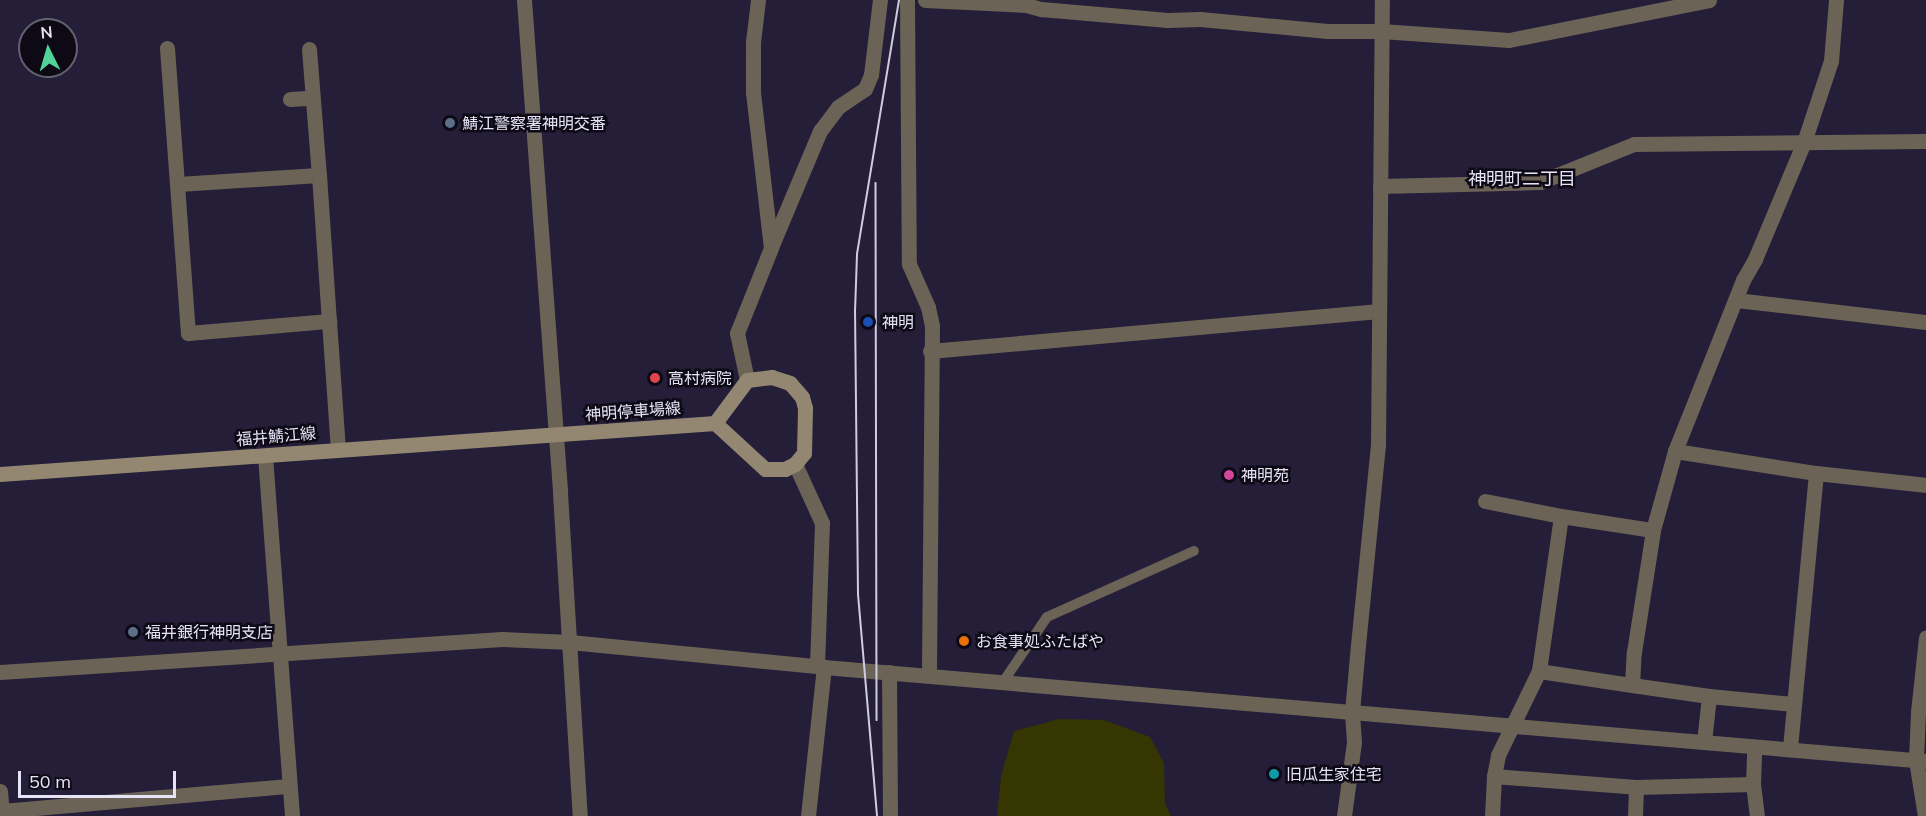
<!DOCTYPE html>
<meta charset="utf-8">
<style>
body{margin:0}
#map{position:relative;width:1926px;height:816px;overflow:hidden;background:#241e38;font-family:Mulish,"Noto Sans JP",sans-serif}
div>[style]{position:absolute}
.green>*{inset:0;background:#353601}
.service>*{height:10px;margin:-5px;padding:0 5px;transform-origin:5px;border-radius:5px;background:#6b6356}
.minor>*{height:15px;margin:-7.5px;padding:0 7.5px;transform-origin:7.5px;border-radius:7.5px;background:#6b6356}
.tertiary>*{height:15px;margin:-7.5px;padding:0 7.5px;transform-origin:7.5px;border-radius:7.5px;background:#6b6356}
.secondary>*{height:15px;margin:-7.5px;padding:0 7.5px;transform-origin:7.5px;border-radius:7.5px;background:#948772}
.tram>*{height:1.5px;margin:-0.75px;padding:0 0.75px;transform-origin:0.75px;border-radius:0.75px;background:#d0cce0}
.dots>*{width:16px;height:16px;translate:-50% -50%;box-sizing:border-box;border:3px solid #0d0a16;border-radius:50%}
span{translate:-50% -50%;white-space:nowrap;text-align:center;line-height:1.15;-webkit-text-stroke:5px #0d0a16;paint-order:stroke}
.poi-label{font-size:16px;color:#e6e3f6}
.left{translate:0 -50%;text-align:left}
.street-label{font-size:16px;color:#e6e3f6}
.neighbourhood-label{font-size:18px;color:#e6e3f6}
.north{position:absolute;left:18px;top:18px;width:60px;height:60px;box-sizing:border-box;background:#0d0a16;border:2px solid #646170;border-radius:50%;rotate:355deg;font-size:16px;font-weight:700;line-height:24px;text-align:center;color:#e6e3f6}
.north::after{content:'';display:block;margin:auto;width:21px;height:27px;background:#51d397;clip-path:polygon(50% 0,100% 100%,50% 72%,0 100%)}
.scale{position:absolute;left:18px;top:771px;width:158px;height:27px;box-sizing:border-box;border:3px solid #e6e3f6;border-top:0;padding-left:8px;font-size:18px;line-height:21px;white-space:nowrap;color:#e6e3f6;-webkit-text-stroke:4px #0d0a16;paint-order:stroke}
</style>
<div id="map">
<div class="green">
<div style="clip-path:polygon(1059px 719px,1104px 720px,1150px 737px,1164px 763px,1165px 804px,1171px 816px,997px 816px,1001px 776px,1014px 731px)"></div>
</div>
<div class="service">
<div style="left:1003px;top:682px;width:78px;rotate:-55.9deg"></div>
<div style="left:1047px;top:617px;width:161px;rotate:-24.2deg"></div>
</div>
<div class="minor">
<div style="left:907px;top:0;width:264px;rotate:89.6deg"></div>
<div style="left:909px;top:264px;width:47px;rotate:66.2deg"></div>
<div style="left:928px;top:307px;width:19px;rotate:78deg"></div>
<div style="left:932px;top:326px;width:349px;rotate:90.5deg"></div>
<div style="left:925px;top:0;width:101px;rotate:2.8deg"></div>
<div style="left:1026px;top:5px;width:16px;rotate:15deg"></div>
<div style="left:1041px;top:9px;width:127px;rotate:5deg"></div>
<div style="left:1168px;top:20px;width:32px;rotate:-2deg"></div>
<div style="left:1200px;top:19px;width:128px;rotate:5.4deg"></div>
<div style="left:1327px;top:31px;width:54px"></div>
<div style="left:1381px;top:31px;width:128px;rotate:4deg"></div>
<div style="left:1509px;top:40px;width:204px;rotate:-11.3deg"></div>
<div style="left:167px;top:48px;width:286px;rotate:85.8deg"></div>
<div style="left:188px;top:333px;width:142px;rotate:-4.9deg"></div>
<div style="left:329px;top:321px;width:128px;rotate:86deg"></div>
<div style="left:309px;top:49px;width:126px;rotate:85.5deg"></div>
<div style="left:290px;top:99px;width:22px;rotate:-3deg"></div>
<div style="left:178px;top:184px;width:141px;rotate:-3.7deg"></div>
<div style="left:319px;top:175px;width:146px;rotate:86.1deg"></div>
<div style="left:1380px;top:186px;width:160px;rotate:-1.4deg"></div>
<div style="left:1540px;top:182px;width:101px;rotate:-22deg"></div>
<div style="left:1634px;top:144px;width:292px;rotate:-0.6deg"></div>
<div style="left:772px;top:245px;width:124px;rotate:-67.2deg"></div>
<div style="left:820px;top:131px;width:30px;rotate:-53deg"></div>
<div style="left:838px;top:107px;width:32px;rotate:-34deg"></div>
<div style="left:865px;top:89px;width:15px;rotate:-67deg"></div>
<div style="left:871px;top:75px;width:76px;rotate:-83.2deg"></div>
<div style="left:1736px;top:300px;width:191px;rotate:6.6deg"></div>
<div style="left:930px;top:351px;width:451px;rotate:-5.1deg"></div>
<div style="left:747px;top:380px;width:48px;rotate:-102deg"></div>
<div style="left:737px;top:333px;width:92px;rotate:-68.2deg"></div>
<div style="left:771px;top:248px;width:157px;rotate:-96.6deg"></div>
<div style="left:753px;top:92px;width:50px;rotate:-90deg"></div>
<div style="left:753px;top:42px;width:42px;rotate:-83.2deg"></div>
<div style="left:1675px;top:451px;width:143px;rotate:8.9deg"></div>
<div style="left:1816px;top:473px;width:111px;rotate:6.2deg"></div>
<div style="left:265px;top:456px;width:361px;rotate:85.7deg"></div>
<div style="left:795px;top:464px;width:65px;rotate:65.4deg"></div>
<div style="left:822px;top:523px;width:143px;rotate:92deg"></div>
<div style="left:1485px;top:501px;width:77px;rotate:11.2deg"></div>
<div style="left:1561px;top:516px;width:93px;rotate:8.7deg"></div>
<div style="left:1561px;top:516px;width:157px;rotate:98.1deg"></div>
<div style="left:1539px;top:671px;width:94px;rotate:8.6deg"></div>
<div style="left:0;top:672px;width:503px;rotate:-3.76deg"></div>
<div style="left:502px;top:639px;width:68px;rotate:2.5deg"></div>
<div style="left:889px;top:672px;width:144px;rotate:89.6deg"></div>
<div style="left:1709px;top:696px;width:85px;rotate:5.4deg"></div>
<div style="left:1704px;top:742px;width:46px;rotate:-83.8deg"></div>
<div style="left:1709px;top:696px;width:78px;rotate:-171.9deg"></div>
<div style="left:1632px;top:685px;width:33px;rotate:-87deg"></div>
<div style="left:1634px;top:652px;width:123px;rotate:-81.1deg"></div>
<div style="left:1653px;top:530px;width:82px;rotate:-74.4deg"></div>
<div style="left:1675px;top:451px;width:184px;rotate:-68.3deg"></div>
<div style="left:1743px;top:280px;width:24px;rotate:-60deg"></div>
<div style="left:1755px;top:259px;width:127px;rotate:-67.3deg"></div>
<div style="left:1804px;top:142px;width:85px;rotate:-71.6deg"></div>
<div style="left:1831px;top:61px;width:61px;rotate:-85.3deg"></div>
<div style="left:1790px;top:748px;width:276px;rotate:-84.6deg"></div>
<div style="left:1916px;top:760px;width:48px;rotate:-87.6deg"></div>
<div style="left:1918px;top:712px;width:75px;rotate:-83.9deg"></div>
<div style="left:1494px;top:776px;width:21px;rotate:-79deg"></div>
<div style="left:1498px;top:755px;width:93px;rotate:-64deg"></div>
<div style="left:1753px;top:784px;width:32px;rotate:83deg"></div>
<div style="left:2px;top:811px;width:288px;rotate:-5deg"></div>
<div style="left:808px;top:816px;width:150px;rotate:-83.9deg"></div>
<div style="left:1344px;top:816px;width:75px;rotate:-82.3deg"></div>
<div style="left:1354px;top:742px;width:30px;rotate:-94deg"></div>
<div style="left:1352px;top:712px;width:67px;rotate:-84.9deg"></div>
<div style="left:1358px;top:645px;width:201px;rotate:-84.3deg"></div>
<div style="left:1378px;top:445px;width:445px;rotate:-89.5deg"></div>
<div style="left:1492px;top:816px;width:40px;rotate:-87.1deg"></div>
<div style="left:1494px;top:776px;width:142px;rotate:4.4deg"></div>
<div style="left:1636px;top:787px;width:117px;rotate:-1.5deg"></div>
<div style="left:1753px;top:784px;width:37px;rotate:-88deg"></div>
<div style="left:1635px;top:816px;width:29px;rotate:-88deg"></div>
</div>
<div class="tertiary">
<div style="left:524px;top:0;width:494px;rotate:85.8deg"></div>
<div style="left:560px;top:493px;width:324px;rotate:86.5deg"></div>
<div style="left:570px;top:642px;width:255px;rotate:5.6deg"></div>
<div style="left:824px;top:667px;width:1106px;rotate:4.88deg"></div>
<div style="left:1916px;top:760px;width:57px;rotate:80.9deg"></div>
<div style="left:0;top:791px;width:25px;rotate:85deg"></div>
</div>
<div class="secondary">
<div style="left:0;top:474px;width:717px;rotate:-4.08deg"></div>
<div style="left:715px;top:423px;width:68px;rotate:42.6deg"></div>
<div style="left:765px;top:469px;width:20px"></div>
<div style="left:785px;top:469px;width:11px;rotate:-27deg"></div>
<div style="left:795px;top:464px;width:14px;rotate:-51deg"></div>
<div style="left:804px;top:453px;width:45px;rotate:-88.7deg"></div>
<div style="left:805px;top:408px;width:11px;rotate:-105deg"></div>
<div style="left:802px;top:397px;width:18px;rotate:-131deg"></div>
<div style="left:790px;top:383px;width:19px;rotate:-162deg"></div>
<div style="left:772px;top:377px;width:25px;rotate:173deg"></div>
<div style="left:747px;top:380px;width:54px;rotate:126.7deg"></div>
</div>
<div class="tram">
<div style="left:876px;top:183px;width:537px;rotate:89.89deg"></div>
<div style="left:877px;top:816px;width:222px;rotate:-94.9deg"></div>
<div style="left:858px;top:595px;width:283px;rotate:-90.6deg"></div>
<div style="left:855px;top:312px;width:58px;rotate:-88deg"></div>
<div style="left:857px;top:254px;width:257px;rotate:-80.6deg"></div>
</div>
<div class="dots">
<div style="left:450px;top:123px;background:#5c6f8a"></div>
<div style="left:868px;top:322px;background:#1a4fb4"></div>
<div style="left:655px;top:378px;background:#e0444e"></div>
<div style="left:1229px;top:475px;background:#d1479c"></div>
<div style="left:133px;top:632px;background:#5c6f8a"></div>
<div style="left:964px;top:641px;background:#e8710a"></div>
<div style="left:1274px;top:774px;background:#0f9aa8"></div>
</div>
<div class="poi-label">
<span class="left" style="left:462px;top:123px">鯖江警察署神明交番</span>
<span class="left" style="left:882px;top:322px">神明</span>
<span class="left" style="left:668px;top:378px">高村病院</span>
<span class="left" style="left:1241px;top:475px">神明苑</span>
<span class="left" style="left:145px;top:632px">福井銀行神明支店</span>
<span class="left" style="left:976px;top:641px">お食事処ふたばや</span>
<span class="left" style="left:1286px;top:774px">旧瓜生家住宅</span>
</div>
<div class="street-label">
<span style="left:633px;top:411px;rotate:-4deg">神明停車場線</span>
<span style="left:276px;top:436px;rotate:-5deg">福井鯖江線</span>
</div>
<div class="neighbourhood-label">
<span style="left:1522px;top:179px">神明町二丁目</span>
</div>
<div class="north">N</div>
<div class="scale">50 m</div>
</div>
